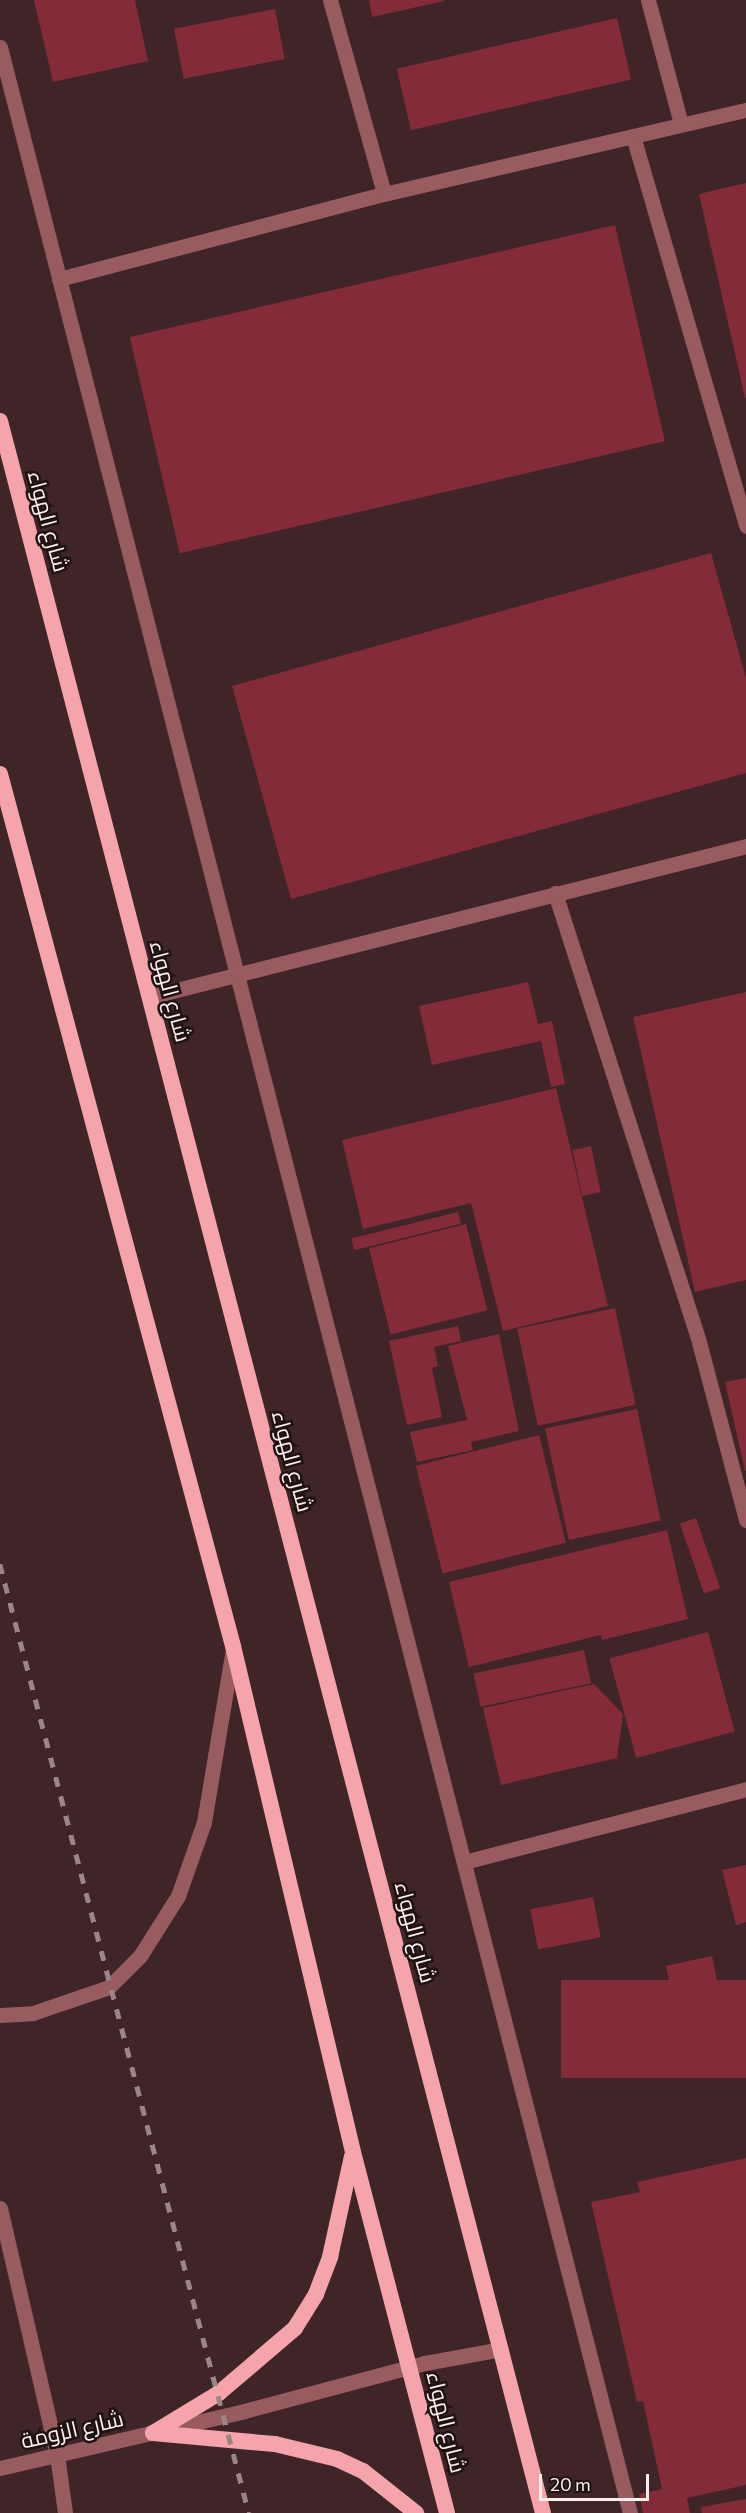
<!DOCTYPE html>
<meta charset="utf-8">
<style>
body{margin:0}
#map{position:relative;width:746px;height:2513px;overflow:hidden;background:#3f2527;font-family:Commissioner,Cairo,sans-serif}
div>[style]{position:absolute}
.building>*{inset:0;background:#832b39;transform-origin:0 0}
.minor>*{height:15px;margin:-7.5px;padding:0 7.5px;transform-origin:7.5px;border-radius:7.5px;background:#985b60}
.tertiary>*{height:15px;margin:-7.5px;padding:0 7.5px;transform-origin:7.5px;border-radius:7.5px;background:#985b60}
.trunk>*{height:16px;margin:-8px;padding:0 8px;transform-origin:8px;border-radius:8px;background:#f4a4aa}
.rail>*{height:4.5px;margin-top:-2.25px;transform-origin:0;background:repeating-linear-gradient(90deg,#9a8687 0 10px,transparent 0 20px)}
span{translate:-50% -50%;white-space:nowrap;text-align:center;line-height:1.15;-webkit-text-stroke:5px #1e1213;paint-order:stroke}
.street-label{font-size:22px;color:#fdeeef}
.scale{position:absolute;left:539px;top:2474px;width:110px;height:27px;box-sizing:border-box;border:3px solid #fdeeef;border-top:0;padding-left:8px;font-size:18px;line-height:21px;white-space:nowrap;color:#fdeeef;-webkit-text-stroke:4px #1e1213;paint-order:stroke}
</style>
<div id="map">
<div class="building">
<div style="clip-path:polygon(34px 0,135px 0,148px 61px,53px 82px)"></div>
<div style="clip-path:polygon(369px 0,444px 0,444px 1px,372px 17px)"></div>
<div style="left:275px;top:9px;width:51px;height:103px;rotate:79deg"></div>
<div style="left:617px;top:18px;width:63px;height:226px;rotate:77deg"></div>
<div style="clip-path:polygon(746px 183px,746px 398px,745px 398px,699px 194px)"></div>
<div style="left:615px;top:225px;width:222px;height:498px;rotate:77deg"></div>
<div style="clip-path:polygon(711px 553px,746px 678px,746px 773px,291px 899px,232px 686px)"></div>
<div style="clip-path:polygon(528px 982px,538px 1024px,552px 1021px,565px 1084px,551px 1087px,541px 1041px,432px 1065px,419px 1006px)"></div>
<div style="clip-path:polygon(746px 992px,746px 1280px,695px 1292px,633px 1017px)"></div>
<div style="clip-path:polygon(556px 1088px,608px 1306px,503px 1331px,471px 1203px,363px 1229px,342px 1140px)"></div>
<div style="left:591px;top:1146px;width:47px;height:19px;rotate:78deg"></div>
<div style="left:458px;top:1212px;width:12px;height:110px;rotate:76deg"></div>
<div style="left:466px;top:1224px;width:89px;height:100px;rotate:76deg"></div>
<div style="left:615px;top:1308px;width:99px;height:100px;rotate:78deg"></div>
<div style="clip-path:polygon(458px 1326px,461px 1341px,434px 1347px,438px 1366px,432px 1368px,442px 1417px,407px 1425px,389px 1341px)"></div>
<div style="clip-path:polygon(499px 1334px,519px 1431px,471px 1442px,473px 1450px,417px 1462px,410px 1432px,467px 1420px,448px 1346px)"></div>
<div style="clip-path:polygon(746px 1378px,746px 1471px,745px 1471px,725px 1382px)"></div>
<div style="left:637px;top:1409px;width:114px;height:94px;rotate:78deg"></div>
<div style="left:539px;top:1435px;width:111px;height:127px;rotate:76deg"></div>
<div style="left:696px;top:1518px;width:74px;height:17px;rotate:71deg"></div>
<div style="clip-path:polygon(667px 1530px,688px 1619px,602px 1640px,601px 1635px,469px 1667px,449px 1582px)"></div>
<div style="left:708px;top:1632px;width:103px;height:102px;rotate:75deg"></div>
<div style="left:584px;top:1650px;width:34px;height:113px;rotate:78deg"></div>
<div style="clip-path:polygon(594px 1684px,623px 1714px,617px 1758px,501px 1785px,483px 1708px)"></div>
<div style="clip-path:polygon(746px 1865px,746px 1922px,736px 1925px,722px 1870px)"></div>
<div style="left:593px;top:1897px;width:41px;height:64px;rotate:79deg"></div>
<div style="left:712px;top:1956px;width:24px;height:47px;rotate:78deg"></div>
<div style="left:746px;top:1980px;width:98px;height:185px;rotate:90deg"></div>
<div style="clip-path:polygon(746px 2158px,746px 2485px,687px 2498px,690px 2513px,643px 2513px,639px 2494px,662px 2489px,643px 2401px,637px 2402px,591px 2202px,640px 2192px,637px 2182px)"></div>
<div style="clip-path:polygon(746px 2499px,746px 2513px,702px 2513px,701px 2507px)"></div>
</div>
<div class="minor">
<div style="left:330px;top:0;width:201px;rotate:74.4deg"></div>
<div style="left:648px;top:0;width:128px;rotate:75.1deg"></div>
<div style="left:0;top:47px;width:2545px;rotate:75.67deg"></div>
<div style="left:633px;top:136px;width:406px;rotate:73.8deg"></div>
<div style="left:59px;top:279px;width:336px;rotate:-14.7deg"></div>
<div style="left:384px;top:194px;width:372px;rotate:-13.1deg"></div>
<div style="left:555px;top:893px;width:472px;rotate:72.2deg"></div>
<div style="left:699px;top:1342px;width:184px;rotate:75.2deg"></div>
<div style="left:149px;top:997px;width:616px;rotate:-14.19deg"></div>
<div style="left:464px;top:1862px;width:291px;rotate:-14.5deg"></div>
<div style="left:0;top:2015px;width:33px;rotate:-3deg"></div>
<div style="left:33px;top:2013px;width:80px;rotate:-18.9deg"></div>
<div style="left:109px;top:1987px;width:44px;rotate:-45deg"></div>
<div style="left:140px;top:1956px;width:71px;rotate:-57.7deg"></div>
<div style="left:178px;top:1896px;width:78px;rotate:-70.6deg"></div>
<div style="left:204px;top:1822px;width:176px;rotate:-80.5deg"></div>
<div style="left:0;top:2208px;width:253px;rotate:77deg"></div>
<div style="left:57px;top:2455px;width:59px;rotate:82.1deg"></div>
</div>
<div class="tertiary">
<div style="left:0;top:2468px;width:251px;rotate:-13.1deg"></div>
<div style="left:244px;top:2411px;width:187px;rotate:-14.9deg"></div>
<div style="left:425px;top:2363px;width:77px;rotate:-10.4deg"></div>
</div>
<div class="trunk">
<div style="left:0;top:421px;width:2161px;rotate:75.45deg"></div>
<div style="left:0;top:774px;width:903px;rotate:75.04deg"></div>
<div style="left:233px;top:1646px;width:520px;rotate:76.66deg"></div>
<div style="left:353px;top:2152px;width:373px;rotate:75.4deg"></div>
<div style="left:153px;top:2433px;width:77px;rotate:-31.2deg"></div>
<div style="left:219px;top:2393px;width:100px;rotate:-40.5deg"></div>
<div style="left:295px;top:2328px;width:40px;rotate:-58deg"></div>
<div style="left:316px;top:2294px;width:40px;rotate:-69deg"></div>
<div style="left:330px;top:2257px;width:103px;rotate:-77.7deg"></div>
<div style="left:153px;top:2433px;width:122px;rotate:5.2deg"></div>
<div style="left:275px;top:2444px;width:64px;rotate:13.6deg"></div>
<div style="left:337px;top:2459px;width:29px;rotate:25deg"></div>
<div style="left:363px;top:2471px;width:68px;rotate:38.4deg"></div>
</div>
<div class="rail">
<div style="left:0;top:1564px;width:981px;rotate:75.3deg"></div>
</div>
<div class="street-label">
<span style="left:49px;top:521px;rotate:75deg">شارع الهواء</span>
<span style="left:171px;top:991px;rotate:75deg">شارع الهواء</span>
<span style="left:293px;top:1461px;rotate:75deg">شارع الهواء</span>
<span style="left:416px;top:1932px;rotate:75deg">شارع الهواء</span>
<span style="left:447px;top:2422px;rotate:76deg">شارع الهواء</span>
<span style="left:72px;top:2429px;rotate:-13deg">شارع الزومة</span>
</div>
<div class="scale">20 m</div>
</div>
